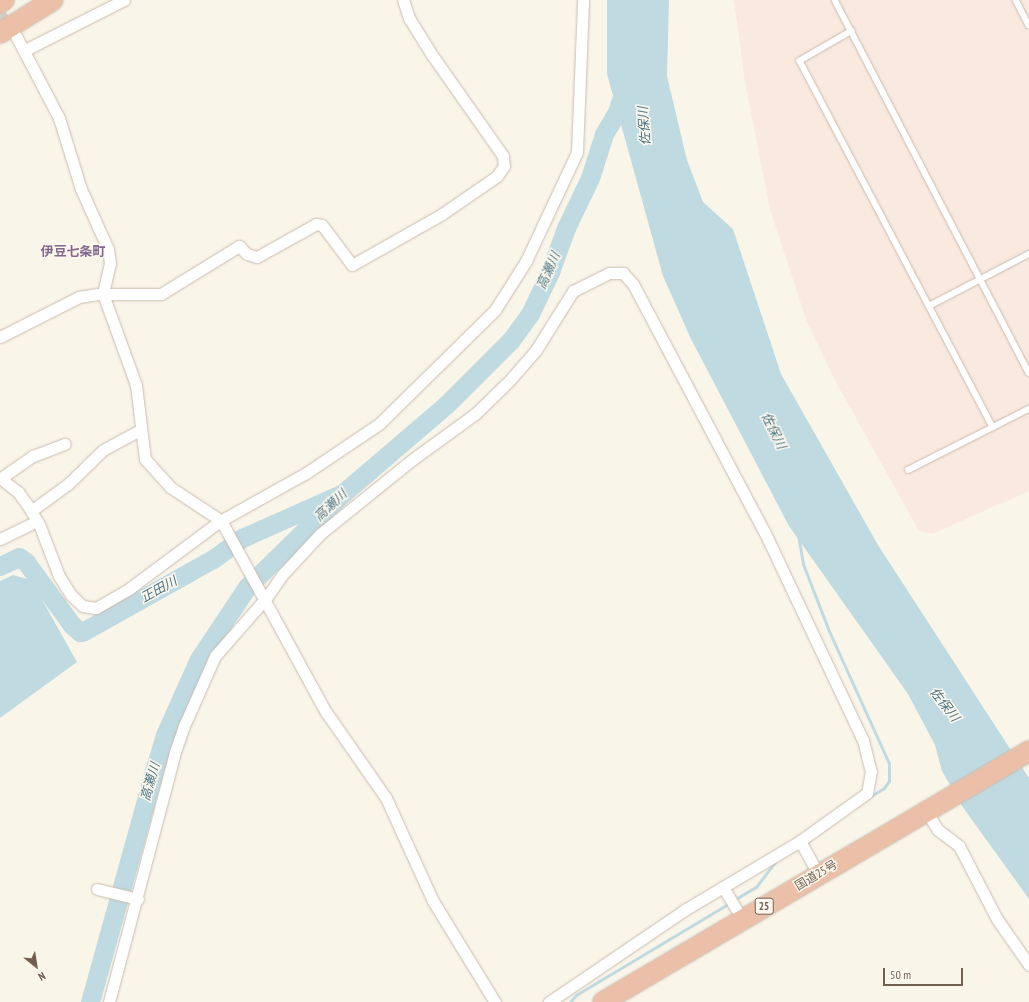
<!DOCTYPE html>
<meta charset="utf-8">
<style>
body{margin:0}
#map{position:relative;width:1029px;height:1002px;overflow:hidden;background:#faf5e9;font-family:"PT Sans Narrow","Noto Sans JP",sans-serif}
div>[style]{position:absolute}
.commercial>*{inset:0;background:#f9e9df}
.water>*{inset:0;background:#c0dae1}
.stream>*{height:3px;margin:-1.5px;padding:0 1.5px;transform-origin:1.5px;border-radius:1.5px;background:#c0dae1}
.river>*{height:19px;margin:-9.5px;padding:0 9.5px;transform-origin:9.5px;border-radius:9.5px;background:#c0dae1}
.street-tunnel>*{height:11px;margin-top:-5.5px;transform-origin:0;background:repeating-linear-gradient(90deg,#d8d0c3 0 11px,transparent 0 16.5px)}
.roads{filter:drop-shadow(0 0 1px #c8bcae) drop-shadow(0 0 1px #c8bcae)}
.lane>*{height:5.5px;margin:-2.75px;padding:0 2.75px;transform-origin:2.75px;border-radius:2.75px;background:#fff}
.street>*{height:11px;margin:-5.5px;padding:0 5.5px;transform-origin:5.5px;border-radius:5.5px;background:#fff}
.highway>*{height:20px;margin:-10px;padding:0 10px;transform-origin:10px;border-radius:10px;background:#ecc0a8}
span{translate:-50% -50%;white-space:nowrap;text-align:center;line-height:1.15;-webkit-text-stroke:3px #fdf9ef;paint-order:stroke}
.shield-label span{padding:1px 3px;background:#fdf9ef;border:1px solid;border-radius:3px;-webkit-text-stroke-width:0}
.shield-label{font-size:11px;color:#725f50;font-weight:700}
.street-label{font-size:12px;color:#725f50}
.water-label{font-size:13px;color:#4c7482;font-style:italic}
.neighbourhood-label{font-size:13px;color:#84678d;font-weight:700}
.north{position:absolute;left:16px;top:946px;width:40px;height:40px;-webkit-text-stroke:3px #fdf9ef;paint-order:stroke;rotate:150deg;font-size:11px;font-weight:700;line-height:16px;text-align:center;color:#725f50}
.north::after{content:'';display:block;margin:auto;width:14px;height:18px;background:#725f50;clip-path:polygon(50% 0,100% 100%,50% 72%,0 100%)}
.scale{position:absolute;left:883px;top:968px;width:80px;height:18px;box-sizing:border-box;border:2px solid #725f50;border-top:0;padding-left:5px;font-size:12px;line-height:14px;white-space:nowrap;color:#725f50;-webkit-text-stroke:3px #fdf9ef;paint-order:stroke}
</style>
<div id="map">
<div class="commercial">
<div style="clip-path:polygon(734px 0,1029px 0,1029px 491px,932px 534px,919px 531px,837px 384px,807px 322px,770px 209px,745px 82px)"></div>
</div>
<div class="water">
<div style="clip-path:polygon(607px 0,669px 0,667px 76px,687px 160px,703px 202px,733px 229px,781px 374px,878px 545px,1029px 778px,1029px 899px,962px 806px,942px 771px,935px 745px,908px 694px,789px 526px,691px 339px,663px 276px,607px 74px)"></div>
<div style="clip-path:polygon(13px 575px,31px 580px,77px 662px,0 718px,0 581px)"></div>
</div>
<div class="stream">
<div style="left:798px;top:535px;width:29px;rotate:80deg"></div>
<div style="left:803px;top:564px;width:72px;rotate:68.8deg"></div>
<div style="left:829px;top:631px;width:145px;rotate:65.6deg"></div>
<div style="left:889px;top:763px;width:18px;rotate:90deg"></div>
<div style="left:889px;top:781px;width:9px;rotate:126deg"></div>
<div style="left:884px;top:788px;width:19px;rotate:148deg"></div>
<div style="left:734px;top:900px;width:26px;rotate:-31deg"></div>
<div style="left:756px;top:887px;width:34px;rotate:-53deg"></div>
<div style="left:570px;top:1002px;width:9px;rotate:-49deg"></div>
<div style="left:576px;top:995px;width:179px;rotate:-30.9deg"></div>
</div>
<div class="river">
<div style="left:0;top:566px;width:21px;rotate:-25deg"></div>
<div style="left:19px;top:557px;width:9px;rotate:36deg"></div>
<div style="left:26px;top:562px;width:78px;rotate:53.9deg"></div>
<div style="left:72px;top:625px;width:11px;rotate:41deg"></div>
<div style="left:80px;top:632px;width:4px;rotate:-14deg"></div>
<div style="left:84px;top:631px;width:148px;rotate:-29.2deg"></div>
<div style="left:213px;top:559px;width:36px;rotate:-36deg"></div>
<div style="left:242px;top:538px;width:106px;rotate:-23.9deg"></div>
<div style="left:90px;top:1002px;width:240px;rotate:-74.5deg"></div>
<div style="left:154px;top:771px;width:38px;rotate:-73deg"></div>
<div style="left:165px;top:735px;width:83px;rotate:-65.9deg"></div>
<div style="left:199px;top:659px;width:87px;rotate:-56.3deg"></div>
<div style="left:247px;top:587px;width:133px;rotate:-44.4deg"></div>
<div style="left:342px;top:494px;width:137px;rotate:-40.6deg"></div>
<div style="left:446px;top:405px;width:92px;rotate:-45deg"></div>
<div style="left:511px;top:340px;width:32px;rotate:-54deg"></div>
<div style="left:530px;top:314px;width:47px;rotate:-64.5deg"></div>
<div style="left:550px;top:272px;width:47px;rotate:-70deg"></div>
<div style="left:566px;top:228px;width:55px;rotate:-64.4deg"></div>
<div style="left:590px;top:178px;width:46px;rotate:-72.3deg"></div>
<div style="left:604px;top:134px;width:26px;rotate:-59deg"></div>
<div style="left:617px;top:112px;width:25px;rotate:-72deg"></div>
</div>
<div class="street-tunnel">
<div style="left:0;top:13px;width:21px;rotate:55deg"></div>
</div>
<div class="roads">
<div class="lane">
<div style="left:835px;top:0;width:420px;rotate:62.5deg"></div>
<div style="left:1016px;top:0;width:28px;rotate:63deg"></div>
<div style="left:852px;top:31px;width:60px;rotate:150deg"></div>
<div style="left:800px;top:61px;width:414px;rotate:62.2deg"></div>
<div style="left:929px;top:306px;width:113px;rotate:-27.5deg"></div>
<div style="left:908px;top:470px;width:136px;rotate:-26.8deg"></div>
</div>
<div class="street">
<div style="left:16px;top:36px;width:93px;rotate:62.3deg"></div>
<div style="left:59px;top:118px;width:74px;rotate:72.8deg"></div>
<div style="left:81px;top:189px;width:66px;rotate:65.8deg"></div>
<div style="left:108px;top:249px;width:14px;rotate:82deg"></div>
<div style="left:110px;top:263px;width:32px;rotate:103deg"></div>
<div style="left:103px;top:294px;width:97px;rotate:70.1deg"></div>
<div style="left:136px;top:385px;width:75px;rotate:83.1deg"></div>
<div style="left:145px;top:459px;width:38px;rotate:48deg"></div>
<div style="left:170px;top:487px;width:56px;rotate:33.4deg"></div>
<div style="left:217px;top:518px;width:11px;rotate:49deg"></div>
<div style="left:224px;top:526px;width:212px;rotate:61.3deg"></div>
<div style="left:326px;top:712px;width:105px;rotate:55.1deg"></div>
<div style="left:386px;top:798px;width:113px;rotate:65.5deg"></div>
<div style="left:433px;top:901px;width:119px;rotate:58.5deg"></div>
<div style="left:25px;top:50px;width:111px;rotate:-26.8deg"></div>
<div style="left:0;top:337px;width:89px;rotate:-26.9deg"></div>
<div style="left:79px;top:297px;width:19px;rotate:-9deg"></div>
<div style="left:98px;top:294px;width:63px"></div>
<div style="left:161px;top:294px;width:92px;rotate:-31.6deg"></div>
<div style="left:239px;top:246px;width:11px;rotate:45deg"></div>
<div style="left:247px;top:254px;width:10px;rotate:17deg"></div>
<div style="left:257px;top:257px;width:68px;rotate:-29.2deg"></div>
<div style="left:316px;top:224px;width:6px;rotate:9deg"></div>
<div style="left:322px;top:225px;width:50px;rotate:53.1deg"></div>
<div style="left:352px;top:265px;width:103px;rotate:-29.5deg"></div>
<div style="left:442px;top:214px;width:67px;rotate:-34.6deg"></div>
<div style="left:497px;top:176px;width:12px;rotate:-55deg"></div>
<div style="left:504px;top:166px;width:10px;rotate:-96deg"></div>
<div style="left:503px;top:156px;width:123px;rotate:-125.1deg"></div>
<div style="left:432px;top:55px;width:44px;rotate:-121.9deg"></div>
<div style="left:409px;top:18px;width:19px;rotate:-108deg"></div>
<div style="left:0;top:478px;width:23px;rotate:38deg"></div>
<div style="left:18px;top:492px;width:17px;rotate:54deg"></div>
<div style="left:28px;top:506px;width:21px;rotate:59deg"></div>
<div style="left:39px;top:524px;width:56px;rotate:69deg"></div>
<div style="left:59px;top:576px;width:22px;rotate:58deg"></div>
<div style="left:71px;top:595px;width:16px;rotate:43deg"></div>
<div style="left:83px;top:606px;width:13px;rotate:9deg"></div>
<div style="left:96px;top:608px;width:39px;rotate:-30deg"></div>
<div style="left:130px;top:588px;width:112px;rotate:-36.7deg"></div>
<div style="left:220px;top:521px;width:98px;rotate:-29.2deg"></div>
<div style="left:306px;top:473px;width:88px;rotate:-33.9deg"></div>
<div style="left:379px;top:424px;width:163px;rotate:-44.5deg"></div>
<div style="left:495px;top:310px;width:58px;rotate:-57.7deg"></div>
<div style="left:526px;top:261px;width:120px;rotate:-64.9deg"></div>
<div style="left:577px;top:152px;width:152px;rotate:-87.7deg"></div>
<div style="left:1px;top:478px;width:39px;rotate:-35deg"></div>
<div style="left:33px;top:456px;width:34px;rotate:-21deg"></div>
<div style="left:31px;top:511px;width:46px;rotate:-36.1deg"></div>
<div style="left:68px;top:484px;width:49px;rotate:-44.2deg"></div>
<div style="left:103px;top:450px;width:42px;rotate:-28.4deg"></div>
<div style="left:0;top:539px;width:41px;rotate:-25.9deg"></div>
<div style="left:926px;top:811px;width:22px;rotate:58deg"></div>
<div style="left:938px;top:830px;width:26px;rotate:37deg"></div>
<div style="left:959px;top:846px;width:82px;rotate:62.5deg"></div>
<div style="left:997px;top:919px;width:56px;rotate:55.2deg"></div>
<div style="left:800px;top:841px;width:38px;rotate:61deg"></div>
<div style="left:723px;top:887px;width:37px;rotate:59deg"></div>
<div style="left:97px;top:889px;width:42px;rotate:13.7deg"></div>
<div style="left:109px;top:1002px;width:259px;rotate:-75.2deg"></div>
<div style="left:175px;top:752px;width:28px;rotate:-71deg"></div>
<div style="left:184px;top:726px;width:77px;rotate:-66.1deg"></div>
<div style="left:215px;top:656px;width:77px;rotate:-48.7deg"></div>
<div style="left:266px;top:598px;width:28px;rotate:-55deg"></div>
<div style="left:282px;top:575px;width:56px;rotate:-47.2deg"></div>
<div style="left:320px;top:534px;width:119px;rotate:-38.9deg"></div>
<div style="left:413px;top:459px;width:77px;rotate:-36deg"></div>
<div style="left:475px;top:414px;width:47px;rotate:-44.1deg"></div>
<div style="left:509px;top:381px;width:41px;rotate:-48.9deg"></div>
<div style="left:536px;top:350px;width:70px;rotate:-57.9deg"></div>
<div style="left:573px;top:291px;width:40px;rotate:-26.6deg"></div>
<div style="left:609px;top:273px;width:14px"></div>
<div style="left:623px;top:273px;width:15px;rotate:48deg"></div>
<div style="left:633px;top:284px;width:282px;rotate:62.1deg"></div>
<div style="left:765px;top:533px;width:229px;rotate:64.7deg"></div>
<div style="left:863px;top:740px;width:32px;rotate:76deg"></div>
<div style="left:871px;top:771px;width:22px;rotate:100deg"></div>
<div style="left:867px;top:793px;width:82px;rotate:144.4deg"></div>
<div style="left:800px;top:841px;width:133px;rotate:149.2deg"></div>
<div style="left:686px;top:909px;width:166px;rotate:145.8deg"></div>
</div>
<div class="highway">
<div style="left:0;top:3px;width:5px;rotate:-37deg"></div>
<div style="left:0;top:33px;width:62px;rotate:-31.9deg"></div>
<div style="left:603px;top:1002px;width:494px;rotate:-30.5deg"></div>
</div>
</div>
<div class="shield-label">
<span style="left:764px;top:906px">25</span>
</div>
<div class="street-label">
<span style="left:816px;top:875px;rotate:-31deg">国道25号</span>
</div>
<div class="water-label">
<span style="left:645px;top:126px;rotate:-94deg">佐保川</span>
<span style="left:549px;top:271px;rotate:-66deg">高瀬川</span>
<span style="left:773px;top:431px;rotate:64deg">佐保川</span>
<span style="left:331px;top:506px;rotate:-43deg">高瀬川</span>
<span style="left:159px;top:590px;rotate:-29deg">正田川</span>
<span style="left:944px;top:705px;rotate:52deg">佐保川</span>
<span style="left:151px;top:782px;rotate:-74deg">高瀬川</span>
</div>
<div class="neighbourhood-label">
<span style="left:73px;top:252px">伊豆七条町</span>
</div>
<div class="north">N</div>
<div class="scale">50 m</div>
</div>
